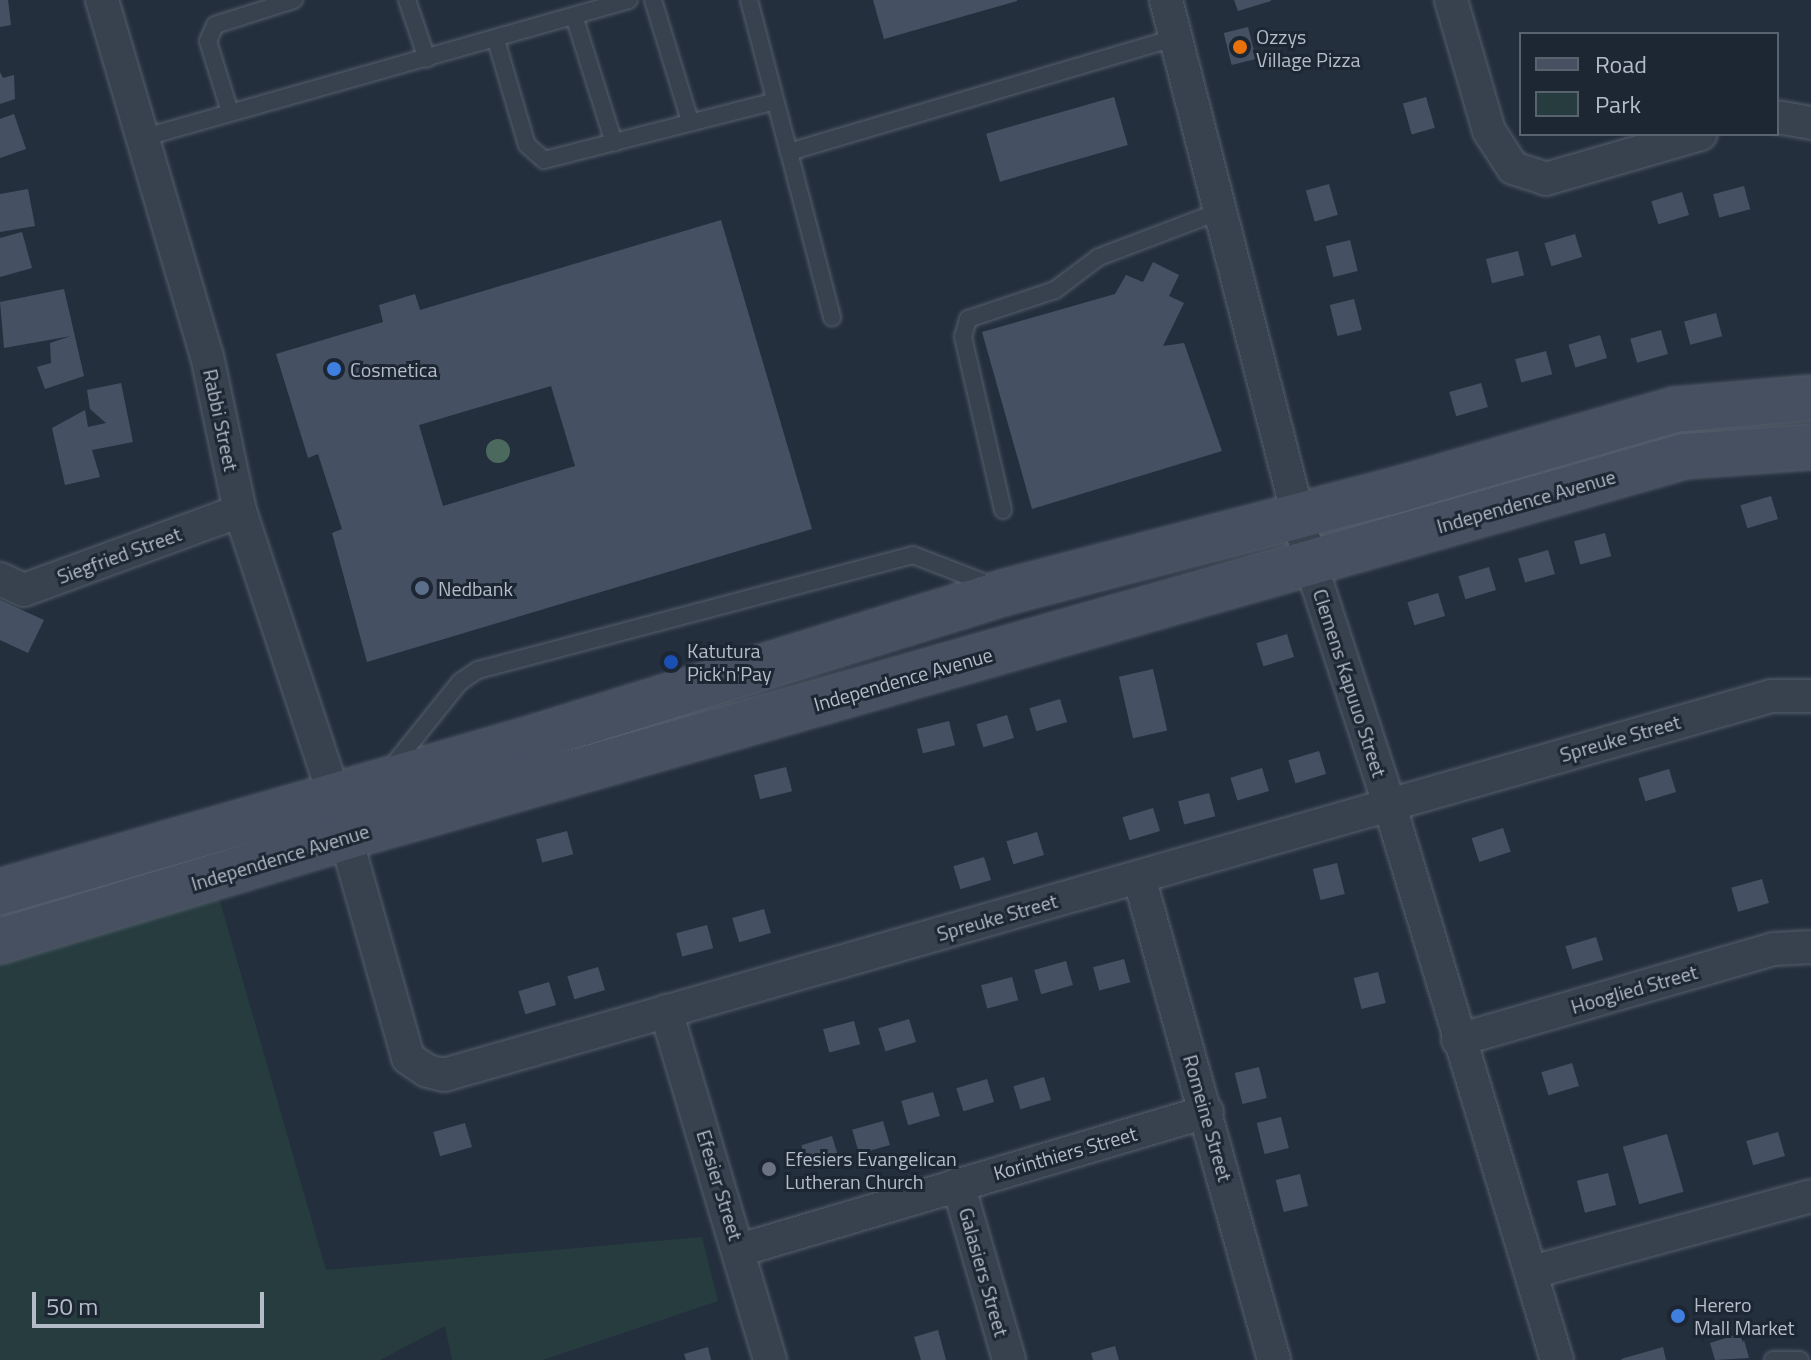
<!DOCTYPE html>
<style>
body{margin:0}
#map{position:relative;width:1811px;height:1360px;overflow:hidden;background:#242f3e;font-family:"Titillium Web",sans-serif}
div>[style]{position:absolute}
.green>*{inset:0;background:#263c3f}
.building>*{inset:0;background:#455162;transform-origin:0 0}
.roads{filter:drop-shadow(0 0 2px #565f6c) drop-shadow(0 0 2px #565f6c)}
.service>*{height:16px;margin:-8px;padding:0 8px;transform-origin:8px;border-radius:8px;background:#38414e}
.minor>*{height:32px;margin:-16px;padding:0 16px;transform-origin:16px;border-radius:16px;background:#38414e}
.secondary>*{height:44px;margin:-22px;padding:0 22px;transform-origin:22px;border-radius:22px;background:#465061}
.trees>*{width:24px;height:24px;margin:-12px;border-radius:50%;background:#4b6a5d}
.dots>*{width:22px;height:22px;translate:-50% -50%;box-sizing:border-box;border:4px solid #1d2633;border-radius:50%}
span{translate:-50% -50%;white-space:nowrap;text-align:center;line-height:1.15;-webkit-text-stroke:6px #1d2633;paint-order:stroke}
.poi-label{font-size:20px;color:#b4bcc9}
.left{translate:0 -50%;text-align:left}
.street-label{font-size:20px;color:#b4bcc9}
.legend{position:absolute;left:1519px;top:32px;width:260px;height:104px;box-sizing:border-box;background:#1d2633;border:2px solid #59626f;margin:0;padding:10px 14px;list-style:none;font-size:24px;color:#b4bcc9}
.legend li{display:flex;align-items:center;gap:16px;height:40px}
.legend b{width:40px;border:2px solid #59626f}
.scale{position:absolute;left:32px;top:1292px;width:232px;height:36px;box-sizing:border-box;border:4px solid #b4bcc9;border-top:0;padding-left:10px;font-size:24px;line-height:28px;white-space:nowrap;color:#b4bcc9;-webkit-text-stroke:6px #1d2633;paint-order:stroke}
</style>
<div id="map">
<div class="green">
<div style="clip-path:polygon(213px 877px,326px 1270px,702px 1237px,718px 1301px,543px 1360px,452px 1360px,445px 1326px,380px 1360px,0 1360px,0 939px)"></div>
</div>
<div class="building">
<div style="clip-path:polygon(0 0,8px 0,11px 25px,0 27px)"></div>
<div style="clip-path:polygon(873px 0,1017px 0,1017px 1px,884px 39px)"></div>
<div style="clip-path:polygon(1234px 0,1271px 0,1271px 1px,1238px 11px)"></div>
<div style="left:1248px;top:27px;width:33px;height:25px;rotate:76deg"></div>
<div style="clip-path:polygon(0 72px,3px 78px,14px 75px,15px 99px,0 104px)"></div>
<div style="left:1114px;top:97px;width:50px;height:133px;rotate:74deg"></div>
<div style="left:1426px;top:97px;width:32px;height:24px;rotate:74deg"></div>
<div style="clip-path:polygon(14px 114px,26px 149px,0 158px,0 119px)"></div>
<div style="left:1329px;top:184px;width:32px;height:24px;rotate:74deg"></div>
<div style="left:1744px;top:186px;width:24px;height:32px;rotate:75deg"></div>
<div style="clip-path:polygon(28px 189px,35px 226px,0 232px,0 194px)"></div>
<div style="left:1682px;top:192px;width:24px;height:32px;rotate:73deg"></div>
<div style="clip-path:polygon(evenodd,721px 220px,812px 529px,367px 662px,332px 533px,342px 529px,318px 454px,308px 458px,276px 354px,383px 322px,379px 305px,415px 294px,420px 310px,721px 220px,551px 386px,575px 466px,443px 506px,419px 425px,551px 386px)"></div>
<div style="clip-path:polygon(22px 232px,32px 268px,0 277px,0 238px)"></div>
<div style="left:1575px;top:234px;width:24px;height:32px;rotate:73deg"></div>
<div style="left:1350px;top:240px;width:32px;height:25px;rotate:76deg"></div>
<div style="left:1518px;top:251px;width:25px;height:33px;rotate:76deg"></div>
<div style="clip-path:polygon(1153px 262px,1179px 275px,1169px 296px,1184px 303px,1163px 346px,1184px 343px,1222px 451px,1032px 509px,982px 332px,1115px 294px,1126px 275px,1143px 282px)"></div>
<div style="clip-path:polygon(64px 289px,84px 376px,45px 389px,37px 367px,51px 363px,50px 343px,71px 336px,4px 348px,0 302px)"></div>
<div style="left:1354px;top:299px;width:32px;height:25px;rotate:76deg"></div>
<div style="left:1716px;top:313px;width:24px;height:33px;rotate:75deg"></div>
<div style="left:1661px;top:330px;width:25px;height:32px;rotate:74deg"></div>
<div style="left:1600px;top:335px;width:24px;height:33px;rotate:73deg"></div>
<div style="left:1546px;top:351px;width:24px;height:32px;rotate:75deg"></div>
<div style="clip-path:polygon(121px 383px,133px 442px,92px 450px,100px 477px,65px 485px,52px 428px,85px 410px,88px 427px,106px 423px,90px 409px,87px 390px)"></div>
<div style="left:1481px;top:383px;width:25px;height:33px;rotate:74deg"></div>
<div style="left:1771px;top:496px;width:24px;height:32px;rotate:73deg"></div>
<div style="left:1605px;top:533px;width:24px;height:32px;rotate:75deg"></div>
<div style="left:1548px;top:550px;width:25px;height:31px;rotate:74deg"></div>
<div style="left:1489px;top:567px;width:24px;height:32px;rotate:73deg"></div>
<div style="left:1438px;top:593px;width:24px;height:32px;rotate:73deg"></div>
<div style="clip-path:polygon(0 600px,44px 620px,28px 653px,0 640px)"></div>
<div style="left:1287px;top:634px;width:24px;height:32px;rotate:73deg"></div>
<div style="left:1153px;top:669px;width:63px;height:35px;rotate:77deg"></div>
<div style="left:1060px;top:699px;width:24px;height:32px;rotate:73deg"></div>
<div style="left:1007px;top:715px;width:24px;height:32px;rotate:73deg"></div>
<div style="left:949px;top:721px;width:25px;height:33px;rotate:76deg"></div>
<div style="left:1319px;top:751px;width:24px;height:32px;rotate:73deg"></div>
<div style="left:786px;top:767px;width:25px;height:33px;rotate:76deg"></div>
<div style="left:1262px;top:768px;width:24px;height:33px;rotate:73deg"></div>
<div style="left:1669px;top:769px;width:24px;height:32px;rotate:73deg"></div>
<div style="left:1209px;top:793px;width:24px;height:32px;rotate:75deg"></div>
<div style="left:1153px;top:808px;width:24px;height:32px;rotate:73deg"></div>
<div style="left:1503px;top:828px;width:25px;height:33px;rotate:72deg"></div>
<div style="left:567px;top:831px;width:24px;height:32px;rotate:75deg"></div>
<div style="left:1037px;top:832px;width:24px;height:32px;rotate:73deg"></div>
<div style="left:984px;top:857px;width:24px;height:32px;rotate:73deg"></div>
<div style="left:1337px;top:863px;width:32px;height:25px;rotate:76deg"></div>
<div style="left:1762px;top:879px;width:25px;height:32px;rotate:74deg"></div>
<div style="left:764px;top:909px;width:25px;height:33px;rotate:74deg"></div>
<div style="left:707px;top:925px;width:24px;height:32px;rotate:75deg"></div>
<div style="left:1596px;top:937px;width:24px;height:32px;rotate:73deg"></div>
<div style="left:1124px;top:959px;width:24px;height:32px;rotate:75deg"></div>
<div style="left:1066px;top:961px;width:25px;height:33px;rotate:74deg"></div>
<div style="left:598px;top:967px;width:24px;height:32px;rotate:73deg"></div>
<div style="left:1378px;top:972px;width:32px;height:25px;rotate:76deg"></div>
<div style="left:1012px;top:977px;width:24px;height:32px;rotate:75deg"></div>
<div style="left:549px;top:982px;width:24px;height:32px;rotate:73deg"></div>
<div style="left:909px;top:1019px;width:24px;height:32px;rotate:73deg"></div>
<div style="left:854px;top:1021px;width:24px;height:32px;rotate:75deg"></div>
<div style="left:1572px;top:1063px;width:24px;height:32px;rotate:73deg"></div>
<div style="left:1259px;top:1067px;width:32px;height:25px;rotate:76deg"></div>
<div style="left:1044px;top:1077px;width:24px;height:32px;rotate:73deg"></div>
<div style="left:987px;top:1079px;width:24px;height:32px;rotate:73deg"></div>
<div style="left:933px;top:1092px;width:25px;height:33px;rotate:74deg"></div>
<div style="left:1281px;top:1117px;width:32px;height:25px;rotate:76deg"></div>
<div style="left:883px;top:1121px;width:25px;height:32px;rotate:74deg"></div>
<div style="left:465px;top:1123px;width:25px;height:33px;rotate:74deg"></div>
<div style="left:1778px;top:1132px;width:25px;height:33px;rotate:74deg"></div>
<div style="left:1667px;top:1134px;width:60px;height:46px;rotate:74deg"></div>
<div style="left:832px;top:1136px;width:24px;height:32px;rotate:73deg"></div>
<div style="left:1608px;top:1173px;width:33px;height:32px;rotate:76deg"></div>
<div style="left:1300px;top:1174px;width:33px;height:25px;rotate:76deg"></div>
<div style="clip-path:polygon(938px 1330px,946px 1360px,921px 1360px,914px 1337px)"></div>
<div style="clip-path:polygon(1742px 1333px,1749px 1358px,1715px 1360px,1710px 1343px)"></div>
<div style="clip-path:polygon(1115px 1346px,1119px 1360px,1093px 1360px,1091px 1353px)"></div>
<div style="clip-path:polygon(708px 1347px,711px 1360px,686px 1360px,684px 1354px)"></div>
<div style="clip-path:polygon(1663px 1347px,1666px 1360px,1622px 1360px,1621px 1359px)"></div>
</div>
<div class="roads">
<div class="service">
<div style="left:407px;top:0;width:62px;rotate:71.3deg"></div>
<div style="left:653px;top:0;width:127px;rotate:73deg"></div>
<div style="left:749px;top:0;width:157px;rotate:75.3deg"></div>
<div style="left:789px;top:152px;width:402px;rotate:-16.5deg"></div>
<div style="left:574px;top:16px;width:133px;rotate:72.5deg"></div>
<div style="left:496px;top:40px;width:109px;rotate:73.6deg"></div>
<div style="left:527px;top:145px;width:23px;rotate:41deg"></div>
<div style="left:544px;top:160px;width:238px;rotate:-14.3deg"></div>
<div style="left:230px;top:112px;width:74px;rotate:-107.2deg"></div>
<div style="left:208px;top:41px;width:17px;rotate:-66deg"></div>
<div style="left:215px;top:25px;width:83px;rotate:-17.6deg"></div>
<div style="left:142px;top:138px;width:506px;rotate:-15.82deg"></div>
<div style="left:789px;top:152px;width:171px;rotate:75.4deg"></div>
<div style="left:1003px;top:510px;width:178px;rotate:-103deg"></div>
<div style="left:963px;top:337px;width:19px;rotate:-74deg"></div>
<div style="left:968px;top:319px;width:92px;rotate:-18.4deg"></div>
<div style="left:1055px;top:290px;width:55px;rotate:-36.9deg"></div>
<div style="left:1099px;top:257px;width:129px;rotate:-20.8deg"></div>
<div style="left:390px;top:769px;width:112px;rotate:-51.2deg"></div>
<div style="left:460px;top:682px;width:22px;rotate:-34deg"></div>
<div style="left:478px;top:670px;width:450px;rotate:-14.8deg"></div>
<div style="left:913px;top:555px;width:89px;rotate:21.1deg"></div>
<div style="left:1773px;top:1360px;width:27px"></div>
</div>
<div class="minor">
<div style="left:102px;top:0;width:371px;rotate:73.6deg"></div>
<div style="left:207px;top:356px;width:158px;rotate:78deg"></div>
<div style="left:240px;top:511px;width:300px;rotate:71.7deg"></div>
<div style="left:334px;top:796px;width:272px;rotate:74.2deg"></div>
<div style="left:408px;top:1058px;width:23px;rotate:34deg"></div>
<div style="left:427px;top:1071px;width:17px;rotate:13deg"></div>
<div style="left:444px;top:1075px;width:1380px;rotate:-15.94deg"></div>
<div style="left:1771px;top:696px;width:40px"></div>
<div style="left:1166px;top:0;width:580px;rotate:75.63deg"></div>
<div style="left:1310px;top:562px;width:254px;rotate:71.9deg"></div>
<div style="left:1389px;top:803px;width:582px;rotate:73.22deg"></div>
<div style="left:1451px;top:0;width:136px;rotate:73.8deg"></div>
<div style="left:1489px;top:131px;width:44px;rotate:57deg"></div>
<div style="left:1513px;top:168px;width:35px;rotate:18deg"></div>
<div style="left:1546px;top:179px;width:161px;rotate:-16.2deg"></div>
<div style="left:1777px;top:117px;width:35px;rotate:10deg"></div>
<div style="left:0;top:579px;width:26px;rotate:25deg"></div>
<div style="left:24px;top:590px;width:230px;rotate:-20.1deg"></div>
<div style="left:1139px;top:877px;width:502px;rotate:74.38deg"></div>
<div style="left:666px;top:1011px;width:364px;rotate:73.4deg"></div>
<div style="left:1458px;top:1040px;width:329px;rotate:-16.1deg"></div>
<div style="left:1774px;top:949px;width:37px;rotate:-3deg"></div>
<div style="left:958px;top:1184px;width:183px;rotate:73.8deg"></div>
<div style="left:740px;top:1250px;width:487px;rotate:-16.5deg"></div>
<div style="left:1532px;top:1272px;width:289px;rotate:-15.2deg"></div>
</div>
<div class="secondary">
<div style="left:0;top:892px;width:553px;rotate:-16.07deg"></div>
<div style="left:531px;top:739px;width:497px;rotate:-17.2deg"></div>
<div style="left:1006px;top:592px;width:408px;rotate:-14.6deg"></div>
<div style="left:1401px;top:489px;width:285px;rotate:-16.1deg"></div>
<div style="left:1675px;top:410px;width:137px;rotate:-5deg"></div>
<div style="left:0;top:941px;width:361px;rotate:-16.7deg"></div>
<div style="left:346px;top:837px;width:1391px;rotate:-15.89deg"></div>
<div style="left:1684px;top:456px;width:127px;rotate:-4.1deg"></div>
</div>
</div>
<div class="trees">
<div style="left:498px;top:451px"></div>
</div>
<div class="dots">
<div style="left:1240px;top:47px;background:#e8710a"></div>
<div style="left:334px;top:369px;background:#3f7fe0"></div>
<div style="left:422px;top:588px;background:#5c6f8a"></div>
<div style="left:671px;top:662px;background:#1a4fb4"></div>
<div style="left:769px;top:1169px;background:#6b7280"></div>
<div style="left:1678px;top:1316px;background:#3f7fe0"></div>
</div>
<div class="poi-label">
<span class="left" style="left:1256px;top:48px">Ozzys<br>Village Pizza</span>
<span class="left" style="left:350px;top:369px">Cosmetica</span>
<span class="left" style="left:438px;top:588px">Nedbank</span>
<span class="left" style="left:687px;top:662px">Katutura<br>Pick'n'Pay</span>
<span class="left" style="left:785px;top:1170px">Efesiers Evangelican<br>Lutheran Church</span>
<span class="left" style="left:1694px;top:1316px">Herero<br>Mall Market</span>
</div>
<div class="street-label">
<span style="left:221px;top:420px;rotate:78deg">Rabbi Street</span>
<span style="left:1526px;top:501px;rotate:-16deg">Independence Avenue</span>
<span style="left:119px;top:555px;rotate:-20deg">Siegfried Street</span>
<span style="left:903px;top:679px;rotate:-16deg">Independence Avenue</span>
<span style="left:1350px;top:683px;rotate:72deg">Clemens Kapuuo Street</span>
<span style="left:1620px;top:738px;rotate:-16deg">Spreuke Street</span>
<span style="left:280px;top:857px;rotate:-17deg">Independence Avenue</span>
<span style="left:997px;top:917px;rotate:-16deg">Spreuke Street</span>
<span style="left:1634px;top:989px;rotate:-16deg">Hooglied Street</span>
<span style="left:1208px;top:1118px;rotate:74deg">Romeine Street</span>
<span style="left:1065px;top:1153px;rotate:-16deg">Korinthiers Street</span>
<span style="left:720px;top:1185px;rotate:73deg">Efesier Street</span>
<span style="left:984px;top:1272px;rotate:74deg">Galasiers Street</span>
</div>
<ul class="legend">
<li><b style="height:10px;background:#465061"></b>Road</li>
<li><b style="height:22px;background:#263c3f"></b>Park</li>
</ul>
<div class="scale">50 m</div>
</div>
